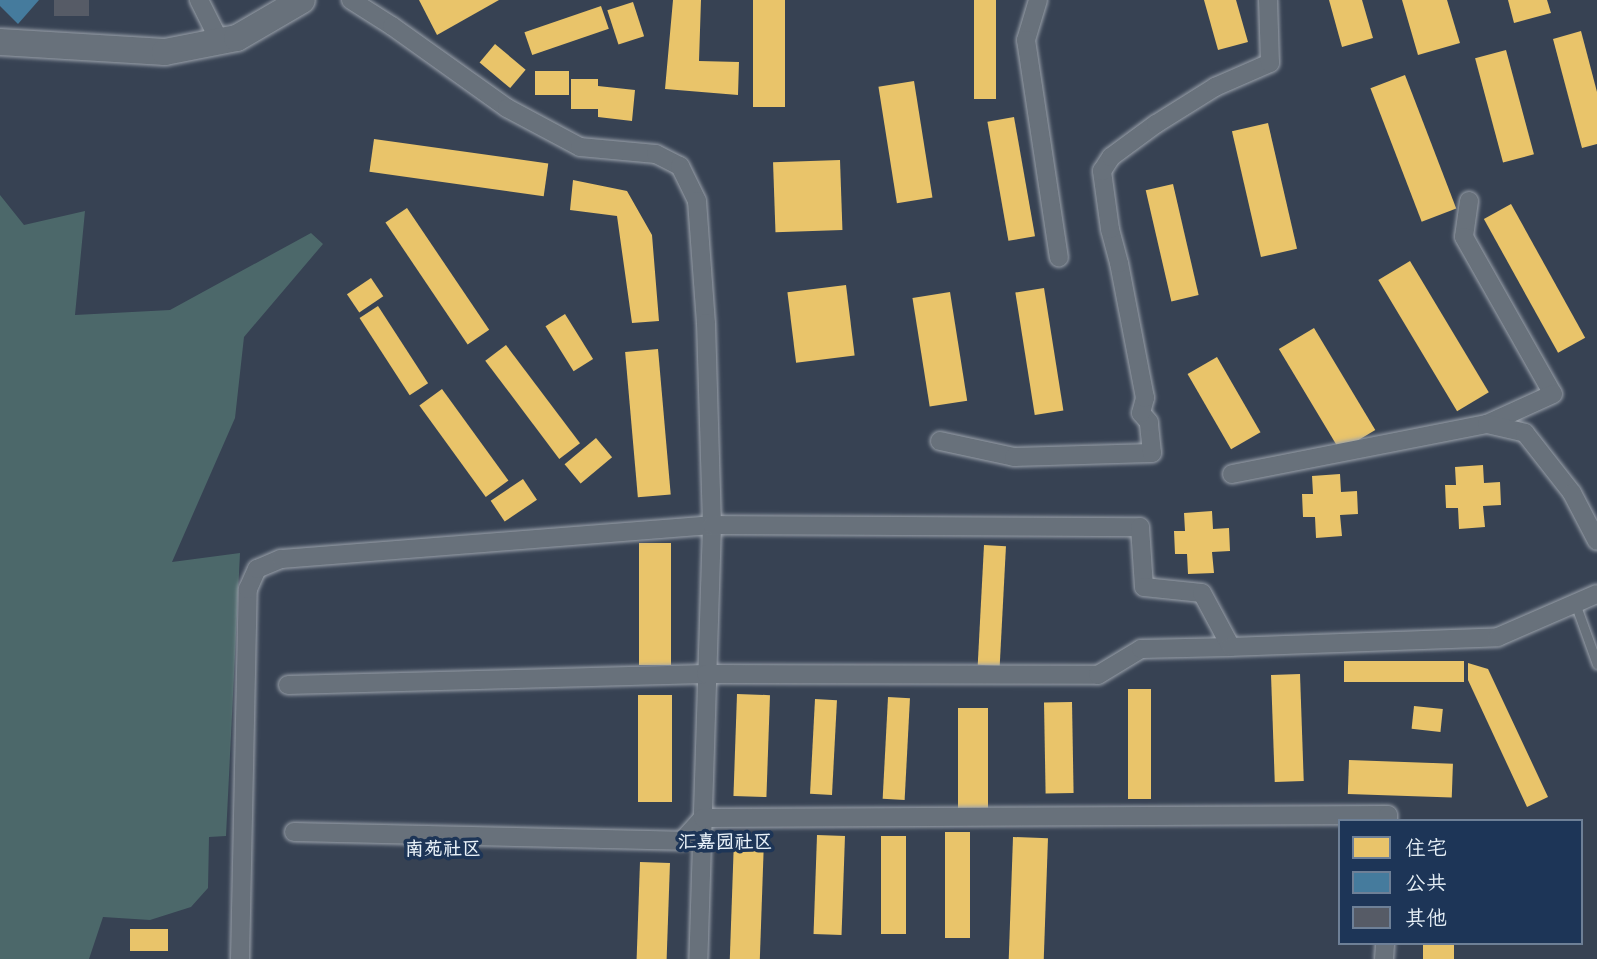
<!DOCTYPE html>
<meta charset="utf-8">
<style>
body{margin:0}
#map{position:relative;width:1597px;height:959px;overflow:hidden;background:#374253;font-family:Pangolin,"LXGW WenKai TC",sans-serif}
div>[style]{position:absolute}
.green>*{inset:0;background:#4c686a}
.homes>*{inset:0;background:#e9c46a;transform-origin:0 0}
.public>*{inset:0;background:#457b9d}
.building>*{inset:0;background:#565b66;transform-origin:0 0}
.roads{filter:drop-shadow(0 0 2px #9ba2ab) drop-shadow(0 0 2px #9ba2ab)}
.lane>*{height:9px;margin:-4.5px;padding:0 4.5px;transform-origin:4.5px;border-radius:4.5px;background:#68717b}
.street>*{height:18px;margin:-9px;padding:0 9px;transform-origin:9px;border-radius:9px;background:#68717b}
.secondary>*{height:26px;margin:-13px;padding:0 13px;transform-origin:13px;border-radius:13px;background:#68717b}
span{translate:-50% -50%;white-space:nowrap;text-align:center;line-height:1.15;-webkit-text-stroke:7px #1d3557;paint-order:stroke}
.neighbourhood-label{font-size:19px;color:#e8f1f8;font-weight:700}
.legend{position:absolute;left:1338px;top:819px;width:245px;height:126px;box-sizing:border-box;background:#1d3557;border:2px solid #6e8097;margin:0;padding:9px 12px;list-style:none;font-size:21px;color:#e8f1f8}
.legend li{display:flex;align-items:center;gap:14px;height:35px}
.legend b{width:35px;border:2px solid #6e8097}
</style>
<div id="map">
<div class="green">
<div style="clip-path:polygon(0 195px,24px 225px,85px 211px,75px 315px,170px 310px,311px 233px,323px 244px,244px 337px,235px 418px,172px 562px,240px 553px,226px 836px,209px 837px,208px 888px,191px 907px,150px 920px,103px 917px,89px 959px,0 959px)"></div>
</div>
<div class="homes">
<div style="clip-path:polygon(419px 0,499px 0,437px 35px)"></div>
<div style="clip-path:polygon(673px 0,701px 0,699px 61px,739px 62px,738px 95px,665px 89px)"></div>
<div style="left:753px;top:0;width:32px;height:107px"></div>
<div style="left:974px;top:0;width:22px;height:99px"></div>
<div style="clip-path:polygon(1204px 0,1236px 0,1248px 42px,1218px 50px)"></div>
<div style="clip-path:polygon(1329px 0,1362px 0,1373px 38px,1342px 47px)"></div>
<div style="clip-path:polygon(1402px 0,1447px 0,1460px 43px,1418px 55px)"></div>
<div style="clip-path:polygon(1508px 0,1547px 0,1551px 13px,1514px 23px)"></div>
<div style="left:633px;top:2px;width:36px;height:27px;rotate:72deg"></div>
<div style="left:601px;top:6px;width:24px;height:81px;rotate:71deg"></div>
<div style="clip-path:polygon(1581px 31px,1597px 92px,1597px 144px,1582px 148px,1553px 39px)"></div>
<div style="left:495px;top:44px;width:40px;height:24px;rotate:40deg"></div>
<div style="left:1506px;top:50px;width:108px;height:32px;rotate:75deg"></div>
<div style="left:535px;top:71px;width:34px;height:24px"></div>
<div style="left:1405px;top:75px;width:143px;height:37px;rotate:69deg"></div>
<div style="clip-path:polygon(571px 79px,598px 79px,598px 86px,635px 90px,632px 121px,598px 117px,598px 109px,571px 109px)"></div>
<div style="left:914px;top:81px;width:118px;height:36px;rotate:81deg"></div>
<div style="left:1014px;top:117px;width:121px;height:27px;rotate:80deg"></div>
<div style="left:1268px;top:123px;width:129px;height:37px;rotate:77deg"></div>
<div style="left:374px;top:139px;width:176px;height:33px;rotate:8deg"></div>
<div style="left:840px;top:160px;width:70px;height:67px;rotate:88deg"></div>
<div style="clip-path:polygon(573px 180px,627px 191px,652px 235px,659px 321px,632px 323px,617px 216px,570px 210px)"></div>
<div style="left:1173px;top:184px;width:114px;height:28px;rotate:77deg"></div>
<div style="left:1511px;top:204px;width:153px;height:31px;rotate:61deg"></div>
<div style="left:407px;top:208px;width:147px;height:26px;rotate:56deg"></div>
<div style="left:1410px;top:261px;width:153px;height:37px;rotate:59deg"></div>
<div style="left:371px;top:278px;width:22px;height:29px;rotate:56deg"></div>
<div style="left:846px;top:285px;width:71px;height:59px;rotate:83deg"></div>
<div style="left:1044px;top:288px;width:124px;height:29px;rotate:81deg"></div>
<div style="left:950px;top:292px;width:110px;height:38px;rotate:81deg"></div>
<div style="left:378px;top:306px;width:92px;height:22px;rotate:57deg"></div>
<div style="left:565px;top:314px;width:53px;height:23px;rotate:58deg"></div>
<div style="left:1314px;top:328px;width:119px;height:41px;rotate:59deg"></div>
<div style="left:506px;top:345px;width:123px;height:26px;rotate:53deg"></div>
<div style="left:658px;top:349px;width:146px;height:33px;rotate:85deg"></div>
<div style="left:1217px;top:357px;width:87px;height:34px;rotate:60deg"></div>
<div style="left:442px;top:389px;width:113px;height:28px;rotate:54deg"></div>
<div style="left:596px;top:438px;width:25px;height:41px;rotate:50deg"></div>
<div style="clip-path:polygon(1483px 465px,1484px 483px,1500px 482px,1501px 505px,1483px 506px,1485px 527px,1459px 529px,1458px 508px,1446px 508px,1445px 485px,1456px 485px,1455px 467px)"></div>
<div style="clip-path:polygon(1340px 474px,1341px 492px,1357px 491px,1358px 514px,1340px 515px,1342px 536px,1316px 538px,1315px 517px,1303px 517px,1302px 494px,1313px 494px,1312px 476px)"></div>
<div style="left:523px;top:479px;width:25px;height:39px;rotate:56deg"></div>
<div style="clip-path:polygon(1212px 511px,1213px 529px,1229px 528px,1230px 551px,1212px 552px,1214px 573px,1188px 574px,1187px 554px,1175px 554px,1174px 531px,1185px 531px,1184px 513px)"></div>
<div style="left:639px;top:543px;width:32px;height:122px"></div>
<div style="left:984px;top:545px;width:22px;height:120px;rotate:3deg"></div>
<div style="left:1464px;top:661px;width:21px;height:120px;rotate:90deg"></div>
<div style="clip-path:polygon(1468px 663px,1488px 669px,1548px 797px,1527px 807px,1468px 680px)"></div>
<div style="left:1300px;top:674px;width:107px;height:29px;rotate:88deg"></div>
<div style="left:1128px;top:689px;width:23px;height:110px"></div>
<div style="left:737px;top:694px;width:33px;height:102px;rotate:2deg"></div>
<div style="left:638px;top:695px;width:34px;height:107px"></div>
<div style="left:888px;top:697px;width:22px;height:102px;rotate:3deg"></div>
<div style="left:815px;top:699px;width:22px;height:95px;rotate:3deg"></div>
<div style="left:1072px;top:702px;width:91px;height:28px;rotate:89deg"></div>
<div style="left:1414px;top:706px;width:29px;height:23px;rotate:6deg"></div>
<div style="left:958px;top:708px;width:30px;height:100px"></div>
<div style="left:1349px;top:760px;width:104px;height:34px;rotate:2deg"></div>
<div style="left:945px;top:832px;width:25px;height:106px"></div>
<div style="left:817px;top:835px;width:28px;height:99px;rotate:2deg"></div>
<div style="left:881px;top:836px;width:25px;height:98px"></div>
<div style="left:1013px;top:837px;width:35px;height:122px;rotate:2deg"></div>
<div style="left:734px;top:839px;width:30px;height:120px;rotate:2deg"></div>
<div style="left:640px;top:862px;width:30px;height:97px;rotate:2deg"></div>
<div style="left:130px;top:929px;width:38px;height:22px"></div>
<div style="left:1423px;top:943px;width:31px;height:16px"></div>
</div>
<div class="public">
<div style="clip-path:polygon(0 0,39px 0,18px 24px,0 6px)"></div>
</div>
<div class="building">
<div style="left:54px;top:0;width:35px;height:16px"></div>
</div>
<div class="roads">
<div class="lane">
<div style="left:1575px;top:603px;width:65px;rotate:70.2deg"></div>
</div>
<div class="street">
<div style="left:199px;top:0;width:47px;rotate:63.4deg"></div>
<div style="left:351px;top:0;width:49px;rotate:32.4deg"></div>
<div style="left:392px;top:26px;width:141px;rotate:35.5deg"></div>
<div style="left:507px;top:108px;width:83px;rotate:28.1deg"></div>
<div style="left:580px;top:147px;width:76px;rotate:5.3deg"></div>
<div style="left:656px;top:154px;width:27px;rotate:27deg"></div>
<div style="left:680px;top:166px;width:39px;rotate:64deg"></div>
<div style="left:697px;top:201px;width:122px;rotate:85.8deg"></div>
<div style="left:706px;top:323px;width:202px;rotate:88.3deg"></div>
<div style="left:712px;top:525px;width:434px;rotate:91.8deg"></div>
<div style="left:1038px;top:0;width:42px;rotate:106.7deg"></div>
<div style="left:1026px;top:40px;width:220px;rotate:81.4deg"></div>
<div style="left:1469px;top:201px;width:36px;rotate:98deg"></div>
<div style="left:1464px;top:237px;width:180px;rotate:60.5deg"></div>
<div style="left:1553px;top:394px;width:72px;rotate:155.6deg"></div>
<div style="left:940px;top:441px;width:76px;rotate:12.2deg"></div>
<div style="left:1014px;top:457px;width:138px;rotate:-1.7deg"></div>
<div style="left:1152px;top:453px;width:31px;rotate:-96deg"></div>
<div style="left:1149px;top:422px;width:12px;rotate:-132deg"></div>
<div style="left:1141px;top:413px;width:16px;rotate:-75deg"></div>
<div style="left:1145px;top:398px;width:137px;rotate:-100.9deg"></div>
<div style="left:1119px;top:263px;width:35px;rotate:-105deg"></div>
<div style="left:1110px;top:229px;width:59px;rotate:-97.9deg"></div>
<div style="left:1102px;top:171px;width:17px;rotate:-57deg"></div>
<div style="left:1111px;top:157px;width:56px;rotate:-36.3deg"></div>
<div style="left:1156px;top:124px;width:70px;rotate:-32.1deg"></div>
<div style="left:1215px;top:87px;width:60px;rotate:-23.6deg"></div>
<div style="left:1270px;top:63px;width:63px;rotate:-91.8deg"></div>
<div style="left:1232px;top:474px;width:260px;rotate:-11.1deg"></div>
<div style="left:1487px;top:424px;width:39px;rotate:13deg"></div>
<div style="left:1525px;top:433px;width:76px;rotate:51.9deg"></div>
<div style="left:1572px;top:493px;width:54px;rotate:62.5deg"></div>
<div style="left:288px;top:685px;width:418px;rotate:-1.5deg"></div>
<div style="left:706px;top:674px;width:392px;rotate:0.1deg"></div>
<div style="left:1098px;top:675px;width:50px;rotate:-31.2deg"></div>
<div style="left:1141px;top:649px;width:90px;rotate:-1.3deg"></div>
<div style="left:294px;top:832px;width:388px;rotate:1.3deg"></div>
<div style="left:682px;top:841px;width:31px;rotate:-48deg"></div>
<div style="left:703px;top:818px;width:685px;rotate:-0.25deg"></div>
<div style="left:1388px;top:815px;width:6px;rotate:90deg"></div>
<div style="left:240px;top:959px;width:370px;rotate:-88.8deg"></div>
<div style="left:248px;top:589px;width:22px;rotate:-66deg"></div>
<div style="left:257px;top:569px;width:26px;rotate:-23deg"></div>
<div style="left:281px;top:559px;width:432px;rotate:-4.5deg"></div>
<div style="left:712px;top:525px;width:428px;rotate:0.3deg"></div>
<div style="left:1140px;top:527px;width:60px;rotate:86.2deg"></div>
<div style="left:1144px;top:587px;width:58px;rotate:5.9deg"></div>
<div style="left:1202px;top:593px;width:61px;rotate:61.8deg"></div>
<div style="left:1231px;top:647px;width:267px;rotate:-2.1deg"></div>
<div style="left:1498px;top:637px;width:108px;rotate:-23.5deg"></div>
<div style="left:1384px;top:959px;width:16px;rotate:-86deg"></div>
</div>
<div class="secondary">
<div style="left:0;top:42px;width:165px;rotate:3.5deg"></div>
<div style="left:165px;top:52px;width:73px;rotate:-11deg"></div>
<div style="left:237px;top:38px;width:75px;rotate:-30.3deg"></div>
</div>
</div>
<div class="neighbourhood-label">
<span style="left:725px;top:843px">汇嘉园社区</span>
<span style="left:443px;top:850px">南苑社区</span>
</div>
<ul class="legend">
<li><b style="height:19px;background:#e9c46a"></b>住宅</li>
<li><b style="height:19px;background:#457b9d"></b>公共</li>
<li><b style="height:19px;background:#565b66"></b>其他</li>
</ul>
</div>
